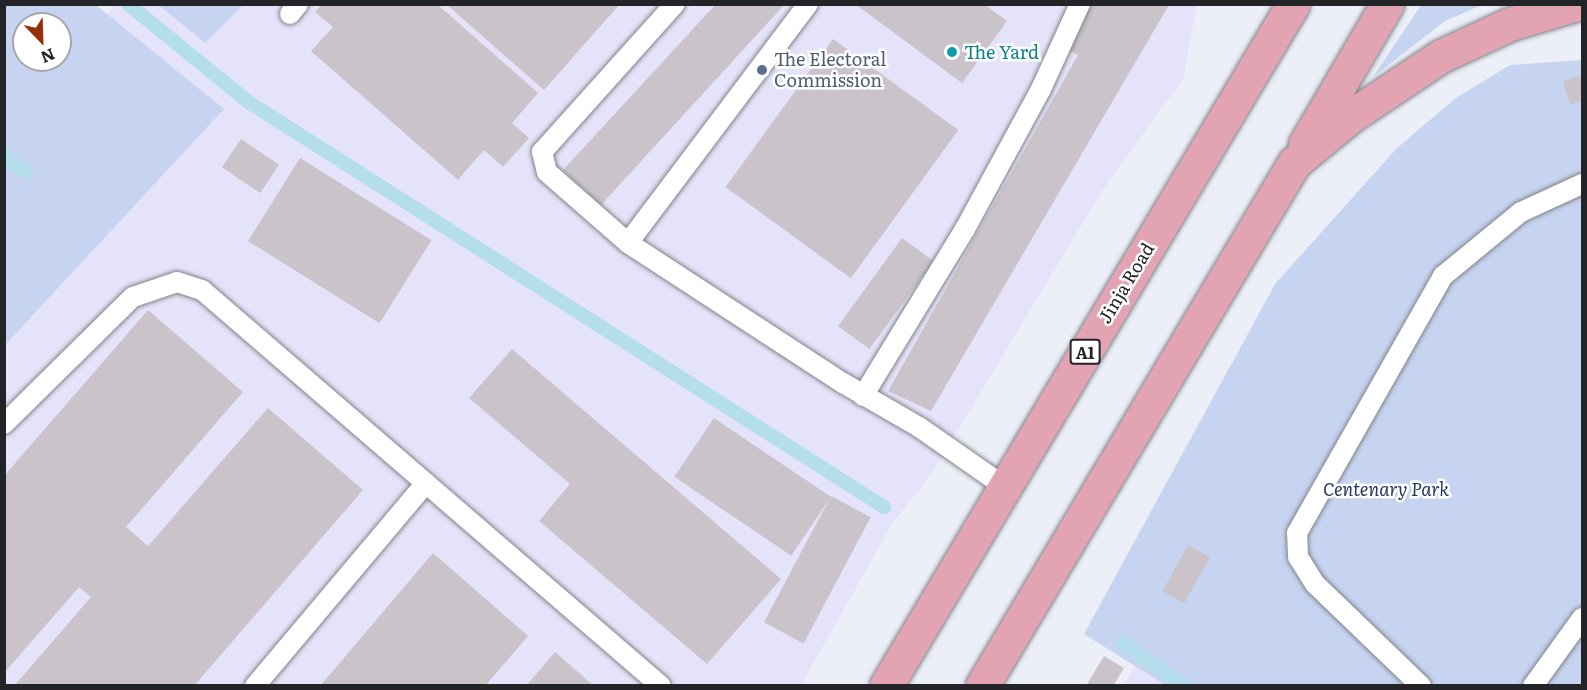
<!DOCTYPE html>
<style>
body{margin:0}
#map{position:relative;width:1587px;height:690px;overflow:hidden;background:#eceff7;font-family:Literata,serif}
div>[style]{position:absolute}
.industrial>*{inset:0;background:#e5e3f9}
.green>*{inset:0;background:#c6d4f1}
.stream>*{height:14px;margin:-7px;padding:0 7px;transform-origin:7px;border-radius:7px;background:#b5deed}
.building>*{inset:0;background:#cac4ca;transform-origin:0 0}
.roads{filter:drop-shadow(0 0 2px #81848b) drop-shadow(0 0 2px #81848b)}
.service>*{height:20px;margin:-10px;padding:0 10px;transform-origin:10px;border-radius:10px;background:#fff}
.trunk>*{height:33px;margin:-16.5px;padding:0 16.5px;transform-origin:16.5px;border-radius:16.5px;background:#e2a3b3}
.dots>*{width:16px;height:16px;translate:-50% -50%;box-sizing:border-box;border:3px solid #fff;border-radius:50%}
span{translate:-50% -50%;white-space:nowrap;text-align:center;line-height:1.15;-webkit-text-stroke:5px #fff;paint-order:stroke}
.shield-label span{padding:2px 4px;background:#fff;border:2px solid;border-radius:4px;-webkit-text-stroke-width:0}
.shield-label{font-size:16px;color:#232427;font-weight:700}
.culture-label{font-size:18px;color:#0d838f}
.left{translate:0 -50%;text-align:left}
.service-label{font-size:18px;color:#4e5e75}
.street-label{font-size:18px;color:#232427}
.park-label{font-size:18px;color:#263761;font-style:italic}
.frame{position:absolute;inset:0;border:6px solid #232427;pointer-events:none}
.north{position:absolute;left:12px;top:12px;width:60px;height:60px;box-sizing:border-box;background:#fff;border:2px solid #a7a7a9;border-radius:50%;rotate:157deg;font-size:16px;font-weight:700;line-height:24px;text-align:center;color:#232427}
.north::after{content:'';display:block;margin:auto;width:21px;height:27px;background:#962f09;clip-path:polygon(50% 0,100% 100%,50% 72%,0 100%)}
</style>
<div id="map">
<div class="industrial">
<div style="clip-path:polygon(115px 5px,1197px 5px,1183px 79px,1104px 188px,932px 473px,892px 524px,801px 685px,5px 685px,4px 145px)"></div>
<div style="clip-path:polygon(1135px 666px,1165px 685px,1123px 686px)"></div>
</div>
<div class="green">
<div style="clip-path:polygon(evenodd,5px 4px,96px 5px,224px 109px,5px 345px,5px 4px,24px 24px,60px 24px,60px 60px,24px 60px,24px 24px)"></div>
<div style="clip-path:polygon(159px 5px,243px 5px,205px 43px)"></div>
<div style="clip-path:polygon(1421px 5px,1482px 5px,1445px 21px,1373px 77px)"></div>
<div style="clip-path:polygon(1582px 60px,1582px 685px,1165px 685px,1084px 634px,1275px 284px,1397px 148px,1456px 98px,1510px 65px)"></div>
</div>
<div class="stream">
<div style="left:128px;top:4px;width:157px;rotate:39.1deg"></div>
<div style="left:250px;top:103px;width:752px;rotate:32.51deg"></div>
<div style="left:4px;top:156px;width:27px;rotate:36deg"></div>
<div style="left:1122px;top:643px;width:75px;rotate:34.7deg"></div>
</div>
<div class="building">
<div style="clip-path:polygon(322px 4px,437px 4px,538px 93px,512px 123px,529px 138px,503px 167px,484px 150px,458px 180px,311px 51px,333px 27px,315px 12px)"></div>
<div style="clip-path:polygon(446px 4px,620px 4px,544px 90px)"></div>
<div style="clip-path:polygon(716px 4px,785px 4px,601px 205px,563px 170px)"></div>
<div style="clip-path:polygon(855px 4px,984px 4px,1007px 21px,962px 83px)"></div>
<div style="clip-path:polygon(1088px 5px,1169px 5px,931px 411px,888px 391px,1078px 55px,1062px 47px)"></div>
<div style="left:833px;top:39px;width:155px;height:183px;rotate:36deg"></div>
<div style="clip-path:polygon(1582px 75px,1582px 101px,1570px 105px,1563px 81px)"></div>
<div style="left:241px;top:139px;width:46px;height:34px;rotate:34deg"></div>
<div style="left:300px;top:158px;width:155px;height:98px;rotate:32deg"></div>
<div style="left:902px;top:238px;width:39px;height:109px;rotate:36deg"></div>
<div style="clip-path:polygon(148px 310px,243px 392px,126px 527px,148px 546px,268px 408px,363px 490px,194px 686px,14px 686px,91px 597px,79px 587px,4px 673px,4px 476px)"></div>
<div style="clip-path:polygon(512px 349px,781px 579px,707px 664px,539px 521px,570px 484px,469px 398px)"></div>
<div style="left:714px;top:418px;width:141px;height:71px;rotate:34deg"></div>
<div style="left:831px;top:496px;width:45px;height:143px;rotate:28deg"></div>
<div style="left:1188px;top:545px;width:25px;height:53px;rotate:29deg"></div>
<div style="clip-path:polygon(433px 553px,528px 636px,485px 686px,320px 686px)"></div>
<div style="clip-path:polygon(555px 652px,594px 686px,526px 686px)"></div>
<div style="clip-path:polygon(1104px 656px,1124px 668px,1113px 686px,1086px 686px)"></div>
</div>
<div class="roads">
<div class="service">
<div style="left:808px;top:4px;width:299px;rotate:127deg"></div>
<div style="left:628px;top:243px;width:257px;rotate:33.1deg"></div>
<div style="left:843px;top:383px;width:88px;rotate:30.1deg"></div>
<div style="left:919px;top:427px;width:105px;rotate:34.9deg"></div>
<div style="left:290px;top:14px;width:13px;rotate:-51deg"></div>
<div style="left:628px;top:243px;width:108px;rotate:-138.8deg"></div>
<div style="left:547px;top:172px;width:21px;rotate:-104deg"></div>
<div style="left:542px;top:152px;width:199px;rotate:-48.1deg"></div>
<div style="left:863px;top:396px;width:196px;rotate:-58.6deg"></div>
<div style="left:965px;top:229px;width:159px;rotate:-61.5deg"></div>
<div style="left:1041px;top:89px;width:94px;rotate:-65.4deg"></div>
<div style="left:4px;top:424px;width:181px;rotate:-44.6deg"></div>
<div style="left:133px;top:297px;width:46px;rotate:-18.8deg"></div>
<div style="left:177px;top:282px;width:26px;rotate:18deg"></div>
<div style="left:202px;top:290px;width:606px;rotate:40.79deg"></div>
<div style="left:255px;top:686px;width:265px;rotate:-49.9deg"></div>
<div style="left:1421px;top:686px;width:147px;rotate:-136.1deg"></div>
<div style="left:1315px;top:584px;width:32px;rotate:-122deg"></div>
<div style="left:1298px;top:557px;width:24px;rotate:-92deg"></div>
<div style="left:1297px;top:533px;width:296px;rotate:-60.4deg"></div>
<div style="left:1443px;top:276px;width:101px;rotate:-39.4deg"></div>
<div style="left:1521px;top:212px;width:67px;rotate:-24.7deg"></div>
<div style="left:1533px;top:686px;width:84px;rotate:-54.2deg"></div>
</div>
<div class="trunk">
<div style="left:1305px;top:144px;width:162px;rotate:-59.6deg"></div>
<div style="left:886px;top:686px;width:794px;rotate:-59.17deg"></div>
<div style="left:982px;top:686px;width:609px;rotate:-59.18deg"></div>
<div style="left:1294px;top:163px;width:74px;rotate:-39.5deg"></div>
<div style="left:1351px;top:116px;width:108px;rotate:-33.7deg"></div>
<div style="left:1441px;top:56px;width:76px;rotate:-24.9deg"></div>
<div style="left:1510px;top:24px;width:70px;rotate:-16.6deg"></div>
</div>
</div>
<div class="dots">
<div style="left:952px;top:52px;background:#0f9aa8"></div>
<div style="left:762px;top:70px;background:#5c6f8a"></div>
</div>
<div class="shield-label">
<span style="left:1085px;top:352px">A1</span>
</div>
<div class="culture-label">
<span class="left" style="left:964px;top:52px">The Yard</span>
</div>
<div class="service-label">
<span class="left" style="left:774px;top:70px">The Electoral<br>Commission</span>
</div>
<div class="street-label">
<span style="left:1126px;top:283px;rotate:-59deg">Jinja Road</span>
</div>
<div class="park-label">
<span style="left:1386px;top:489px">Centenary Park</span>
</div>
<div class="frame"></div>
<div class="north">N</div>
</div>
